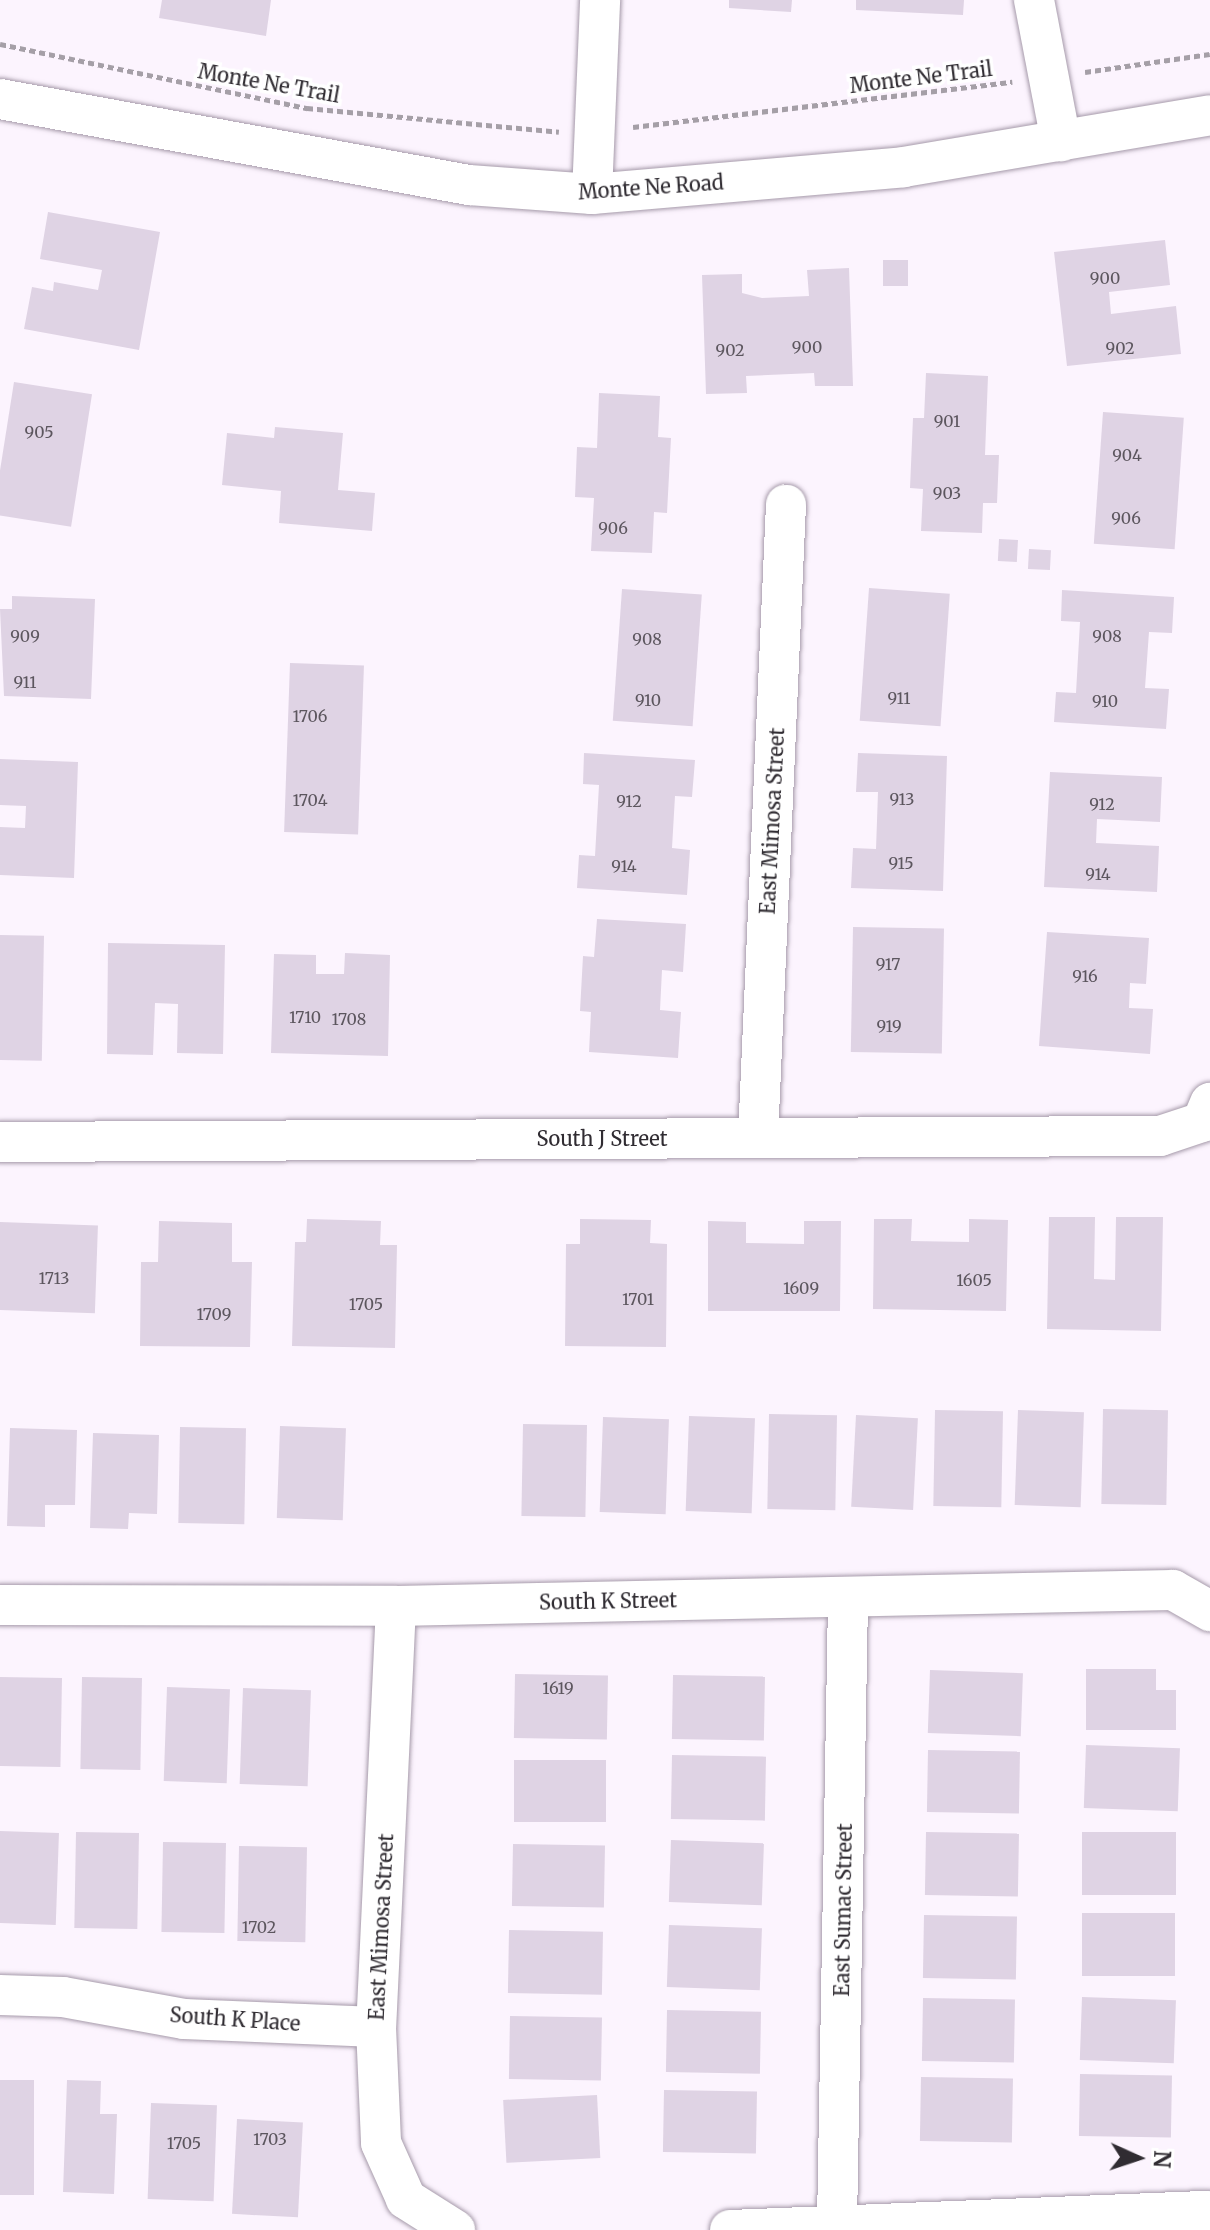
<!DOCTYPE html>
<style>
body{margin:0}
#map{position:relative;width:1210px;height:2230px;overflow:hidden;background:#fcf4fe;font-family:Merriweather,serif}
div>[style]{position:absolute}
.building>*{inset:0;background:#dfd3e4;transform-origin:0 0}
.path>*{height:5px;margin-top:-2.5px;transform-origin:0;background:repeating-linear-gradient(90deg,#a59fa7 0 6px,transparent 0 10px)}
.roads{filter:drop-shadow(0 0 2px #a69aaa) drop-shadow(0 0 2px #a69aaa)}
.minor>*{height:40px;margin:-20px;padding:0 20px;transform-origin:20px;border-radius:20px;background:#fff}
span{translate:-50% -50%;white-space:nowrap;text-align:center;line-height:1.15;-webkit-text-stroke:7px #fff;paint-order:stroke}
.number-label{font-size:16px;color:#5c565e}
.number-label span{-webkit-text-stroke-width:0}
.street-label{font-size:20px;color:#302c32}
.north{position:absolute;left:1098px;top:2118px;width:80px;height:80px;-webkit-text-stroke:6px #fff;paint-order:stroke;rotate:93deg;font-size:22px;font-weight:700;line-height:32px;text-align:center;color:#302c32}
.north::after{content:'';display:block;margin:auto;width:28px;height:36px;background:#302c32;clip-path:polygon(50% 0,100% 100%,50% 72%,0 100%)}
</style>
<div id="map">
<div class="building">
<div style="clip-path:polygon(162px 0,271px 0,266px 36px,159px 18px)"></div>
<div style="clip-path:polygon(729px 0,792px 0,791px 12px,729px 8px)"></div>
<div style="clip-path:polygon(856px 0,964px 0,963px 15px,856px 10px)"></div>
<div style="clip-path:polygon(48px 212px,160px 232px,139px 350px,24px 329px,32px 287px,53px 291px,54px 282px,98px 290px,102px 270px,40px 259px)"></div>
<div style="clip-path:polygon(1165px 240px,1170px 285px,1109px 292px,1111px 314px,1176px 306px,1181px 354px,1067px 366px,1054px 252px)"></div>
<div style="left:883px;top:260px;width:25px;height:26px"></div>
<div style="clip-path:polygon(849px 268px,853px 386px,815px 386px,814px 373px,746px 376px,747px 393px,706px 394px,702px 275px,742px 274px,742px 293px,762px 298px,809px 296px,807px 270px)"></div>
<div style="clip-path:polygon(926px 373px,988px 376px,985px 455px,999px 455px,997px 503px,983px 503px,982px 533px,921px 531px,923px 489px,910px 488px,913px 418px,924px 418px)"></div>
<div style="left:14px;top:382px;width:79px;height:134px;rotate:9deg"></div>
<div style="clip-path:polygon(599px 393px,660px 396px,658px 437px,671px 438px,667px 513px,654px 512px,652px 553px,591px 551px,594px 498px,575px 497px,577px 447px,597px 448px)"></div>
<div style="left:1103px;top:412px;width:81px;height:132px;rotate:4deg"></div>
<div style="clip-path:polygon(275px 427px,343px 433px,338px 490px,375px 493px,372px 531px,279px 523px,281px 491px,222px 485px,227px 433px,274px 438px)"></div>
<div style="left:999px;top:539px;width:19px;height:22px;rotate:3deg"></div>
<div style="left:1029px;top:549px;width:22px;height:20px;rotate:3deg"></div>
<div style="left:869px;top:588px;width:81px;height:133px;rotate:4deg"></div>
<div style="left:622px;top:589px;width:80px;height:132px;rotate:4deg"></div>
<div style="clip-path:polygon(1062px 590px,1174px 597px,1172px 633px,1149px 632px,1145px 688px,1169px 689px,1166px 729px,1054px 722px,1056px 692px,1076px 693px,1080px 622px,1061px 621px)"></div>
<div style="clip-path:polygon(12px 596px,95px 599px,91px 699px,4px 696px,0 609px,12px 609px)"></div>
<div style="left:290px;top:663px;width:74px;height:169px;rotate:2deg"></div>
<div style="clip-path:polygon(584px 753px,695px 760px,692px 797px,675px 796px,672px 848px,690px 850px,687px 895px,577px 888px,579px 855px,595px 856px,599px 785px,583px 784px)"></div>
<div style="clip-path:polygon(858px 753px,947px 756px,943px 891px,851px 888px,853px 848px,876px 849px,878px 792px,856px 792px)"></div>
<div style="clip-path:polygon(0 759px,78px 762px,74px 878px,0 875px,0 827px,25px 828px,26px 806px,0 805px)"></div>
<div style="clip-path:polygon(1050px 772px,1162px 777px,1160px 822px,1097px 819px,1096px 843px,1159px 846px,1157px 892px,1044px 887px)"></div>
<div style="clip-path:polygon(597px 919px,686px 924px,683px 972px,662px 970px,660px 1010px,681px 1012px,678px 1058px,589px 1052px,591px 1012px,580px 1011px,583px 956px,594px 957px)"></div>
<div style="left:853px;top:927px;width:91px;height:125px;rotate:1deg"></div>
<div style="clip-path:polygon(1047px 932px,1149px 938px,1146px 984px,1130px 983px,1129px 1008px,1153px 1009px,1150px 1054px,1039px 1046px)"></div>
<div style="left:0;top:935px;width:44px;height:125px;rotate:1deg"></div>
<div style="clip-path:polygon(108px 943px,225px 945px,223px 1054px,177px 1053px,178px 1004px,155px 1003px,153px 1055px,107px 1054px)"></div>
<div style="clip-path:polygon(345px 953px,390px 955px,388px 1056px,271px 1053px,274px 954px,316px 955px,316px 974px,344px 974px)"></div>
<div style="clip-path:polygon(1049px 1217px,1095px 1217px,1094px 1279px,1115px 1280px,1116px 1217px,1163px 1217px,1161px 1331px,1047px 1329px)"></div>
<div style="clip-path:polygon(307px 1219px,381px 1221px,380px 1245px,397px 1245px,395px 1348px,292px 1346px,295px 1242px,306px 1242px)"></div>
<div style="clip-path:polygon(580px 1219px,651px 1220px,650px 1243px,667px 1244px,666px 1347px,565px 1346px,566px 1244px,580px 1244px)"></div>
<div style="clip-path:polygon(874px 1219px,912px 1219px,911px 1241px,969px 1242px,969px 1219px,1008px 1220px,1006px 1311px,873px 1309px)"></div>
<div style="clip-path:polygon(159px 1221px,232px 1223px,232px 1262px,252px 1262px,250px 1347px,140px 1346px,141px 1262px,158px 1262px)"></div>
<div style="clip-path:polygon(708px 1221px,746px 1222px,746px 1243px,804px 1244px,804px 1221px,841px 1221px,840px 1311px,708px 1311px)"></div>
<div style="left:0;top:1222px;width:98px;height:88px;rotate:2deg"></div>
<div style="left:1103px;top:1409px;width:65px;height:95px;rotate:1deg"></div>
<div style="left:935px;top:1410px;width:68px;height:96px;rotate:1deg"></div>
<div style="left:1018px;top:1410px;width:66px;height:95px;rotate:2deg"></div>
<div style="left:769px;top:1414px;width:68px;height:95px;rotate:1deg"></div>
<div style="left:856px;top:1415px;width:62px;height:92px;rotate:3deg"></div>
<div style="left:689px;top:1416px;width:66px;height:95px;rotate:2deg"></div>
<div style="left:603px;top:1417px;width:66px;height:95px;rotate:2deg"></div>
<div style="left:523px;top:1424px;width:64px;height:92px;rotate:1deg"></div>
<div style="left:280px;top:1426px;width:66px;height:92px;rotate:2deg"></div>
<div style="left:180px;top:1427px;width:66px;height:96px;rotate:1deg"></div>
<div style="clip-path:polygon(10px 1428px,77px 1430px,75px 1505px,45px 1505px,45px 1527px,7px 1526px)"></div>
<div style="clip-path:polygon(93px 1433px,159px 1435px,157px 1514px,129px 1513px,128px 1529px,90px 1528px)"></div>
<div style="clip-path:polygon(1086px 1669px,1156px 1669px,1156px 1690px,1176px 1690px,1176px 1730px,1086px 1730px)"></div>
<div style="left:930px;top:1670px;width:93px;height:63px;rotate:2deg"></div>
<div style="left:515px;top:1674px;width:93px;height:64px;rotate:1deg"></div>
<div style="left:673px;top:1675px;width:92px;height:64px;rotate:1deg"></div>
<div style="left:0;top:1677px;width:62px;height:89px;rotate:1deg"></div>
<div style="left:82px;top:1677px;width:60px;height:92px;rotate:1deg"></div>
<div style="left:167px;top:1687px;width:63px;height:94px;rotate:2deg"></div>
<div style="left:243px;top:1688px;width:68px;height:96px;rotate:2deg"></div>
<div style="left:1086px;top:1745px;width:94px;height:63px;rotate:2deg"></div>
<div style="left:928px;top:1750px;width:92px;height:62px;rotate:1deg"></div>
<div style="left:672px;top:1755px;width:94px;height:64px;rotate:1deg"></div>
<div style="left:514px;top:1760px;width:92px;height:62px"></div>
<div style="left:0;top:1831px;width:59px;height:92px;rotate:2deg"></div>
<div style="left:76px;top:1832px;width:63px;height:96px;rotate:1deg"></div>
<div style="left:926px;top:1832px;width:93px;height:63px;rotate:1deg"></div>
<div style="left:1082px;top:1832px;width:94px;height:63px"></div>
<div style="left:671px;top:1840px;width:93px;height:62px;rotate:2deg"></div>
<div style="left:163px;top:1842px;width:63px;height:90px;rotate:1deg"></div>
<div style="left:513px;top:1844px;width:92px;height:62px;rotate:1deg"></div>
<div style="left:239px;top:1846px;width:68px;height:95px;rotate:1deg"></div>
<div style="left:1082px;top:1913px;width:93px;height:63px"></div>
<div style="left:924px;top:1915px;width:93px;height:63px;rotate:1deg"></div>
<div style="left:669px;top:1925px;width:93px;height:62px;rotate:2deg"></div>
<div style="left:509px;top:1930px;width:94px;height:63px;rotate:1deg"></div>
<div style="left:1082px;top:1997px;width:94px;height:63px;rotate:2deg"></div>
<div style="left:923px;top:1998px;width:92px;height:63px;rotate:1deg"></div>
<div style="left:667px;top:2010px;width:94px;height:62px;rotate:1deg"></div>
<div style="left:510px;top:2016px;width:92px;height:63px;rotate:1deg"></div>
<div style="left:1080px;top:2074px;width:92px;height:62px;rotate:1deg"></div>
<div style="left:921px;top:2077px;width:92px;height:64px;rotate:1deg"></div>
<div style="left:0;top:2080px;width:34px;height:115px"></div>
<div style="clip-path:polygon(67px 2080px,101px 2081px,100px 2114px,117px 2114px,114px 2194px,63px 2192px)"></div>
<div style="left:664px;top:2090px;width:93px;height:62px;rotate:1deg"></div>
<div style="left:597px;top:2095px;width:63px;height:94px;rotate:87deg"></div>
<div style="left:151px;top:2103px;width:66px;height:96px;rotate:2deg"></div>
<div style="left:237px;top:2119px;width:66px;height:95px;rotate:3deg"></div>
</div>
<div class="path">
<div style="left:0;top:44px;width:314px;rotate:11.8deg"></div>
<div style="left:307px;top:108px;width:253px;rotate:5.4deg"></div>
<div style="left:1085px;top:72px;width:126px;rotate:-8.2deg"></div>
<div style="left:633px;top:127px;width:382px;rotate:-6.8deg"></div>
</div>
<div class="roads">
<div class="minor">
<div style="left:1034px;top:0;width:144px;rotate:79.2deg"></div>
<div style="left:0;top:99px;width:477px;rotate:10.4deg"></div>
<div style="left:469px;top:185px;width:123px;rotate:4.2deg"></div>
<div style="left:592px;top:194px;width:313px;rotate:-4.9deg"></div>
<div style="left:904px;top:167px;width:310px;rotate:-9.6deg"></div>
<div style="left:592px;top:194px;width:194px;rotate:-87.6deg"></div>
<div style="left:758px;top:1138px;width:634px;rotate:-87.47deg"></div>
<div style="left:0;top:1142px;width:1160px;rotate:-0.3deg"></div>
<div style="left:1160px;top:1136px;width:44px;rotate:-18.4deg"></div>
<div style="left:1202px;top:1122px;width:21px;rotate:-67deg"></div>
<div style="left:0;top:1605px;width:396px;rotate:0.1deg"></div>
<div style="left:396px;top:1606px;width:777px;rotate:-1.18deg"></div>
<div style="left:1173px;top:1590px;width:43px;rotate:29.6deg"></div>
<div style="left:396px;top:1606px;width:421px;rotate:92.7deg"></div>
<div style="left:376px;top:2027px;width:116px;rotate:87.5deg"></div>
<div style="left:381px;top:2143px;width:61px;rotate:65.9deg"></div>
<div style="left:406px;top:2199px;width:58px;rotate:32.3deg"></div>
<div style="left:0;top:1995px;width:63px;rotate:1.8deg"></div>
<div style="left:63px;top:1997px;width:123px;rotate:10.3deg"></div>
<div style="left:184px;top:2019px;width:192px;rotate:2.4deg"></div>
<div style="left:837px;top:2224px;width:627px;rotate:-88.99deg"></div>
<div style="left:730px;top:2230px;width:480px;rotate:-2.3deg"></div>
</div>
</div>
<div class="number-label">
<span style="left:1105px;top:278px">900</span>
<span style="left:807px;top:347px">900</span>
<span style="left:1120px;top:348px">902</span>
<span style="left:730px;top:350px">902</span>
<span style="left:947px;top:421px">901</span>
<span style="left:39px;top:432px">905</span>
<span style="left:1127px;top:455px">904</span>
<span style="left:947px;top:493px">903</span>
<span style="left:1126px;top:518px">906</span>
<span style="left:613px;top:528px">906</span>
<span style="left:25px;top:636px">909</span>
<span style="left:1107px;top:636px">908</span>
<span style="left:647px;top:639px">908</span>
<span style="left:25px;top:682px">911</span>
<span style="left:899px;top:698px">911</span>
<span style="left:648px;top:700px">910</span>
<span style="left:1105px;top:701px">910</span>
<span style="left:310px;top:716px">1706</span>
<span style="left:902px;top:799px">913</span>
<span style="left:310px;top:800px">1704</span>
<span style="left:629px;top:801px">912</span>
<span style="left:1102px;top:804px">912</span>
<span style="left:901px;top:863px">915</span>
<span style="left:624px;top:866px">914</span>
<span style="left:1098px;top:874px">914</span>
<span style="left:888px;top:964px">917</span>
<span style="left:1085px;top:976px">916</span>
<span style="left:305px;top:1017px">1710</span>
<span style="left:349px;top:1019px">1708</span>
<span style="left:889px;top:1026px">919</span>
<span style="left:54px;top:1278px">1713</span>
<span style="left:974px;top:1280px">1605</span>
<span style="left:801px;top:1288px">1609</span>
<span style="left:638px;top:1299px">1701</span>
<span style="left:366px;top:1304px">1705</span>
<span style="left:214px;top:1314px">1709</span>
<span style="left:558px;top:1688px">1619</span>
<span style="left:259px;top:1927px">1702</span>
<span style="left:270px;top:2139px">1703</span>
<span style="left:184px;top:2143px">1705</span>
</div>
<div class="street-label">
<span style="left:921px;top:77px;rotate:-7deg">Monte Ne Trail</span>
<span style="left:269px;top:83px;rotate:10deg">Monte Ne Trail</span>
<span style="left:651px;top:187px;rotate:-4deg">Monte Ne Road</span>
<span style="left:772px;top:821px;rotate:-87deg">East Mimosa Street</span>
<span style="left:602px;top:1138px">South J Street</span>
<span style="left:608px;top:1601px;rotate:-1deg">South K Street</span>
<span style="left:843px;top:1910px;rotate:-89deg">East Sumac Street</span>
<span style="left:381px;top:1927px;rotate:-87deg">East Mimosa Street</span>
<span style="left:235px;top:2019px;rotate:4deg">South K Place</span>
</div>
<div class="north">N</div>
</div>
